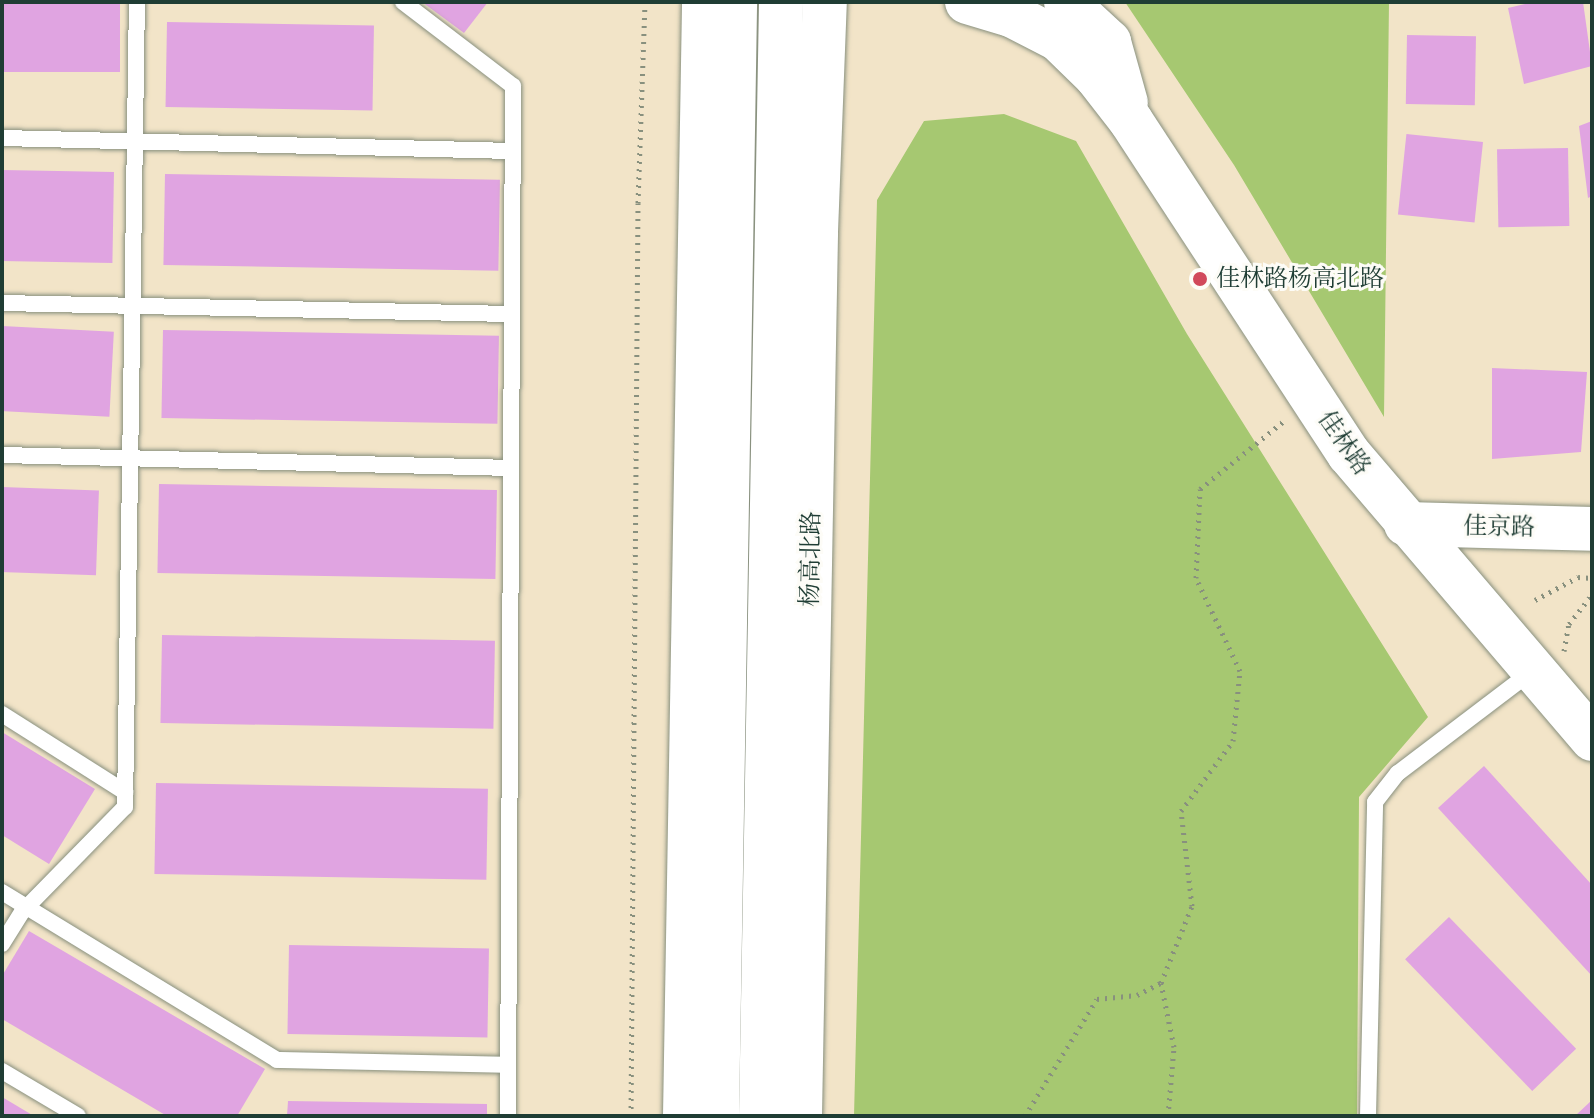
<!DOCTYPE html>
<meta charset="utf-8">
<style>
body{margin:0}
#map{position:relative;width:1594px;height:1118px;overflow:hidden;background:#f2e4c8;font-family:"IM FELL French Canon","Noto Serif SC",serif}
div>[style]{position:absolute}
.green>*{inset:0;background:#a6c871}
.building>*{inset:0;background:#e0a4e1;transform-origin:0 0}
.path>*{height:5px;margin-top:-2.5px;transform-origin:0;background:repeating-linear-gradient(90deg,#88907e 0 2px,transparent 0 8px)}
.roads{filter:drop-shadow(0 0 2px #88907e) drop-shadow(0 0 2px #88907e)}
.lane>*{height:16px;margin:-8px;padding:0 8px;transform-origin:8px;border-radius:8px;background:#fff}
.secondary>*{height:44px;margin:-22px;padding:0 22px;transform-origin:22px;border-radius:22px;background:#fff}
.primary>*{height:44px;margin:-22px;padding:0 22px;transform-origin:22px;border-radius:22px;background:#fff}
.highway>*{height:44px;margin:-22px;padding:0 22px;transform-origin:22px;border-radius:22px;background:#fff}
.dots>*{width:22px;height:22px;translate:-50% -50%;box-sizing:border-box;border:4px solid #fdfcf7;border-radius:50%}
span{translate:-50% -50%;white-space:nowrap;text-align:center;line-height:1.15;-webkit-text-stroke:6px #fdfcf7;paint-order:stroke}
.poi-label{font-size:24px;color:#1f3d34}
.left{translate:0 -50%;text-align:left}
.street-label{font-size:24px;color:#1f3d34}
.frame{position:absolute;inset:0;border:4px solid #1f3d34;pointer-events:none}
</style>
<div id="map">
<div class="green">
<div style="clip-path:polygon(1125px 2px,1389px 2px,1384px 417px,1234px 165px)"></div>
<div style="clip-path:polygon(1004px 114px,1076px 141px,1187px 334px,1428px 717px,1359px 797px,1357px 1116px,854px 1116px,877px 200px,924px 121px)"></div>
</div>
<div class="building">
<div style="left:2px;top:2px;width:118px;height:70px"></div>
<div style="clip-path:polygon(422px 2px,488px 2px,464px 33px)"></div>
<div style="clip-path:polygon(1533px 2px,1583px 2px,1592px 66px,1524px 84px,1508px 8px)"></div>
<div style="left:167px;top:22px;width:207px;height:85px;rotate:1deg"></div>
<div style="left:1407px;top:35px;width:69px;height:69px;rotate:1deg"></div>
<div style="clip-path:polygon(1592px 121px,1592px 196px,1588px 198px,1579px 126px)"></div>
<div style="left:1483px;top:142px;width:81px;height:77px;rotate:96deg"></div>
<div style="left:1568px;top:148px;width:78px;height:71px;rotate:89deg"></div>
<div style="left:2px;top:170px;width:112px;height:91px;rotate:1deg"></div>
<div style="left:165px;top:174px;width:335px;height:91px;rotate:1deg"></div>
<div style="left:2px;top:326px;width:112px;height:85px;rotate:3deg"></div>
<div style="left:163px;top:330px;width:336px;height:88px;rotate:1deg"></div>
<div style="clip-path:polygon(1492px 368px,1587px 372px,1581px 452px,1492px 459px)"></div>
<div style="left:159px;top:484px;width:338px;height:89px;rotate:1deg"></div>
<div style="left:2px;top:487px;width:97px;height:85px;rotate:2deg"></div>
<div style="left:162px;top:635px;width:333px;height:88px;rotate:1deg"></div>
<div style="clip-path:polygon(2px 732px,95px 789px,49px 864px,2px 835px)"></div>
<div style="clip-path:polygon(1484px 766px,1592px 885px,1592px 976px,1438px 808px)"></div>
<div style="left:156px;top:783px;width:332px;height:91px;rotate:1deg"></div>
<div style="left:1449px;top:917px;width:183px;height:61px;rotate:46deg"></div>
<div style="clip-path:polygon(29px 931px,265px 1069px,237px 1116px,167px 1116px,2px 1019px,2px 976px)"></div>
<div style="left:289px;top:945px;width:200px;height:89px;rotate:1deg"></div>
<div style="clip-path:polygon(2px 1097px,34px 1116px,2px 1116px)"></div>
<div style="clip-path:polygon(1592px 1100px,1592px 1116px,1575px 1116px)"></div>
<div style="clip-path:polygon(288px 1101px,487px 1104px,487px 1116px,287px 1116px)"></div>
</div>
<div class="path">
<div style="left:1535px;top:600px;width:49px;rotate:-28.1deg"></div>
<div style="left:1578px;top:577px;width:14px;rotate:4deg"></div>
<div style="left:1564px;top:651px;width:27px;rotate:-80deg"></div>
<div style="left:1569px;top:624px;width:37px;rotate:-52deg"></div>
<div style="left:631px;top:1116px;width:913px;rotate:-89.56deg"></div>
<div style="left:638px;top:203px;width:201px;rotate:-88deg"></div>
<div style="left:1025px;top:1116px;width:137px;rotate:-58.4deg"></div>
<div style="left:1097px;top:999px;width:40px;rotate:-5.7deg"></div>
<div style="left:1137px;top:995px;width:27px;rotate:-27deg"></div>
<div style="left:1168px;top:1116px;width:69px;rotate:-85deg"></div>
<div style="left:1174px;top:1047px;width:65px;rotate:-101.5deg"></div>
<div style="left:1161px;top:983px;width:83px;rotate:-68.1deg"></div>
<div style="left:1192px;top:906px;width:96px;rotate:-96.6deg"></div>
<div style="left:1181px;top:811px;width:87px;rotate:-53.4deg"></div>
<div style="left:1233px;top:741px;width:70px;rotate:-84.3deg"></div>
<div style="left:1240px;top:671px;width:103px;rotate:-115.3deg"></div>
<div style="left:1196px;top:578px;width:89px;rotate:-87.4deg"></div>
<div style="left:1200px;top:489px;width:108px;rotate:-39deg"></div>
</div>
<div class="roads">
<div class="lane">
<div style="left:403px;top:2px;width:138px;rotate:37.4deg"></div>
<div style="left:513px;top:86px;width:1030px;rotate:90.28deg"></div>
<div style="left:2px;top:138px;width:510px;rotate:1.46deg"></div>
<div style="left:2px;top:303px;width:510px;rotate:1.24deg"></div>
<div style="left:2px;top:455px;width:509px;rotate:1.46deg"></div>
<div style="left:2px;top:714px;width:146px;rotate:32.4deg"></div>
<div style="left:2px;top:892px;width:322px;rotate:31.4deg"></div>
<div style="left:277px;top:1060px;width:231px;rotate:1.2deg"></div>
<div style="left:2px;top:944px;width:38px;rotate:-58deg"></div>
<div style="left:22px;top:912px;width:147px;rotate:-45.6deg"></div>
<div style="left:125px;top:807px;width:805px;rotate:-89.15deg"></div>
<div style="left:2px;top:1071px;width:88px;rotate:30.6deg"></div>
<div style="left:1368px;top:1116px;width:314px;rotate:-88.7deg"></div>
<div style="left:1375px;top:802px;width:37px;rotate:-52deg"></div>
<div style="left:1398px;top:773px;width:167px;rotate:-37.2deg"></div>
</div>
<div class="secondary">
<div style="left:967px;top:2px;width:46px;rotate:16.5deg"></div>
<div style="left:1011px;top:15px;width:53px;rotate:27.1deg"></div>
<div style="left:1058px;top:39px;width:53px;rotate:44.2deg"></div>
<div style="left:1096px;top:76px;width:57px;rotate:52.1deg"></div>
<div style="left:1131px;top:121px;width:398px;rotate:56.8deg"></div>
<div style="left:1349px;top:454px;width:375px;rotate:49.5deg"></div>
<div style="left:1066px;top:2px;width:59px;rotate:42.9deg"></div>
<div style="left:1109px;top:42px;width:63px;rotate:74.4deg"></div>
<div style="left:1406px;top:524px;width:186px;rotate:1.5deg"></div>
</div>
<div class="primary">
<div style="left:685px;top:1116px;width:1114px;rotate:-89.02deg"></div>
<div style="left:800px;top:1116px;width:884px;rotate:-88.96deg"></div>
<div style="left:816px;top:232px;width:230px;rotate:-87.8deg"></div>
</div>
<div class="highway">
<div style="left:717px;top:1116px;width:1114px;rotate:-89.07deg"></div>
<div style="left:761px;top:1116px;width:1114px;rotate:-88.97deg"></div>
</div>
</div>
<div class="dots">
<div style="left:1200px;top:279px;background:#d1495b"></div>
</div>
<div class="poi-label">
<span class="left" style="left:1216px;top:279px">佳林路杨高北路</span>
</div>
<div class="street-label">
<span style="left:1344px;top:443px;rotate:55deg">佳林路</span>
<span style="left:1499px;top:527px;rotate:1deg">佳京路</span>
<span style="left:811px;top:559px;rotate:-89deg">杨高北路</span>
</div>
<div class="frame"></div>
</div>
